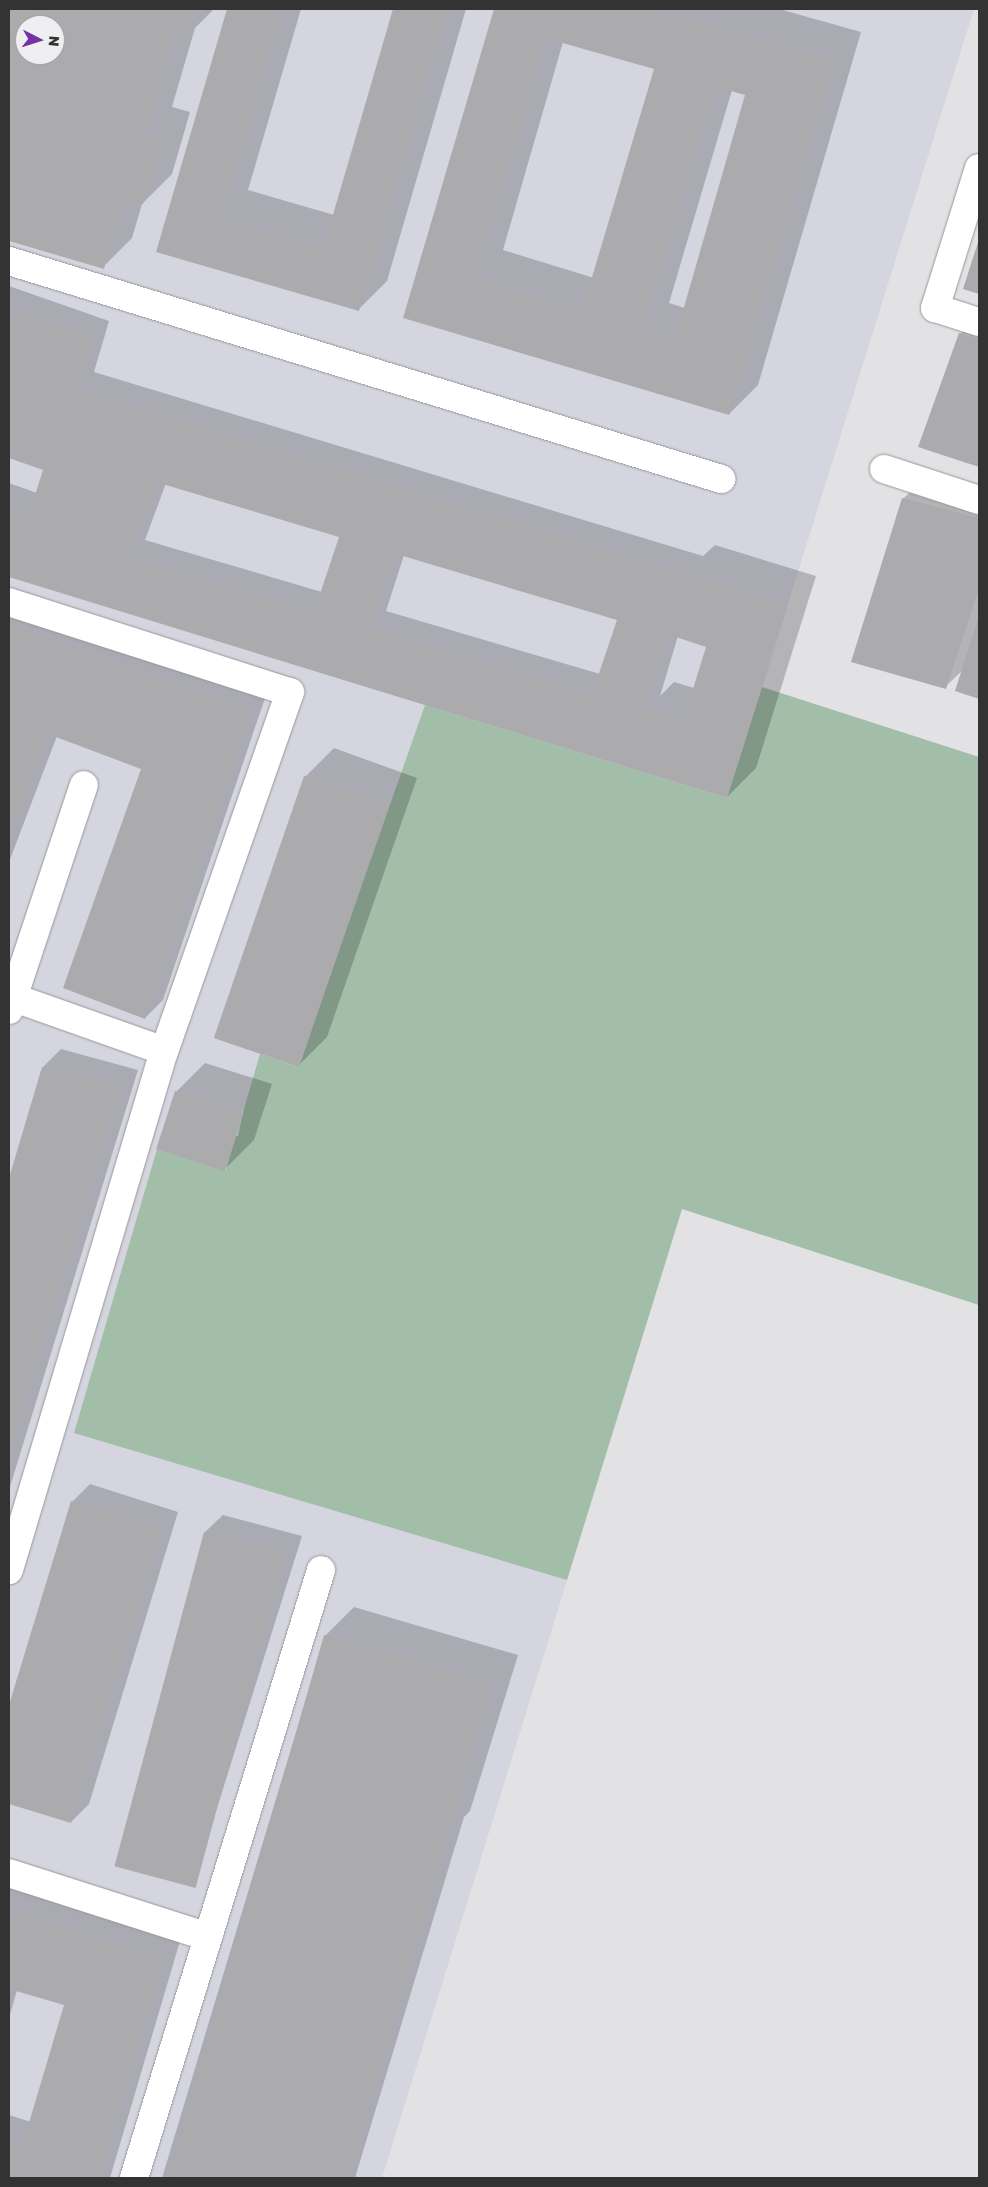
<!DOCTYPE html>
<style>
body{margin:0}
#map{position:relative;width:988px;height:2187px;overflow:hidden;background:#e2e2e5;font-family:"Golos Text",sans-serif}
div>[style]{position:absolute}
.built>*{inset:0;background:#d4d5df}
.green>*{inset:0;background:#a3bea8}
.shadow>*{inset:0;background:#0003}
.building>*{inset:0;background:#ababae;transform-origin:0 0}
.roads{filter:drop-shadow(0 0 1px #98989b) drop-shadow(0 0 1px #98989b)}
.minor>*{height:28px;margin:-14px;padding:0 14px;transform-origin:14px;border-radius:14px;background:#fff}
span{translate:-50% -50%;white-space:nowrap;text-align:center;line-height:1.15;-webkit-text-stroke:4px #efeff2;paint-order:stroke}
.frame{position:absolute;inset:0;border:10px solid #333334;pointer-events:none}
.north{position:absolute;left:15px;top:15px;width:50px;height:50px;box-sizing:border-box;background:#efeff2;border:1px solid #a4a4a6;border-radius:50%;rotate:95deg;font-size:14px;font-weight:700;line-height:20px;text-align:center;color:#333334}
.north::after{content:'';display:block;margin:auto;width:18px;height:22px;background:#7532a6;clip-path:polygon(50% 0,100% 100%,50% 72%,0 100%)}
</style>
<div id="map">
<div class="built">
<div style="clip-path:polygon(evenodd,9px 9px,974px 9px,762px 687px,979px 757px,979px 1305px,682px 1209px,382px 2178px,9px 2178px,9px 9px,25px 25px,55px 25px,55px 55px,25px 55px,25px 25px)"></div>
</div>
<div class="green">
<div style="clip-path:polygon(762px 687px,979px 757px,979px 1305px,682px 1209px,567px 1580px,74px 1433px,157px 1149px,226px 1170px,260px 1054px,298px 1067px,425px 705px,727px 798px)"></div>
</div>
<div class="shadow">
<div style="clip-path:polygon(evenodd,9px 9px,214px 9px,195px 28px,172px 107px,190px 112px,172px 174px,142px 204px,132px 238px,103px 267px,9px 240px,9px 9px,25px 25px,55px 25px,55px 55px,25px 55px,25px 25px)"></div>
<div style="clip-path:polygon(228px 9px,301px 9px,248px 190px,334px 215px,394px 9px,466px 9px,387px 281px,358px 310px,158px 251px)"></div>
<div style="clip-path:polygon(evenodd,495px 9px,779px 9px,861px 32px,758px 385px,729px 414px,404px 317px,495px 9px,563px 42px,656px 68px,594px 278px,503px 250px,563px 42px,495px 9px,732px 90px,747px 94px,685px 308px,669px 303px,732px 90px)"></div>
<div style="clip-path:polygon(979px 242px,979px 293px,964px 289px)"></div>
<div style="clip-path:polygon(evenodd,9px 286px,109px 321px,94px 372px,703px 556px,715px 545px,816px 576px,756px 768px,727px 797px,9px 576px,9px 483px,37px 493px,44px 469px,9px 457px,9px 286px,166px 483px,340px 536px,322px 592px,145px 540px,166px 483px,9px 286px,404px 555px,619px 619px,600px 674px,386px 611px,404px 555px,9px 286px,678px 636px,707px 646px,694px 688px,674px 682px,660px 696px,678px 636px)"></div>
<div style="clip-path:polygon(978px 316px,979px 316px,979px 466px,920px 447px,960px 334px)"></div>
<div style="clip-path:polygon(921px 481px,979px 496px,979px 698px,956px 690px,963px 670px,945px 687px,903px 499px)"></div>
<div style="clip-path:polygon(9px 614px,267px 692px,163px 1000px,145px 1018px,143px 768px,57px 736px,9px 862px)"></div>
<div style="clip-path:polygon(334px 748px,417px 778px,327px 1037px,298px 1066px,305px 777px)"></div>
<div style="clip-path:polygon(61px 1049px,138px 1070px,9px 1490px,9px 1182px,43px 1067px)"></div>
<div style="clip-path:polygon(evenodd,205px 1063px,272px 1084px,254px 1140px,225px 1169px,176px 1092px,205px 1063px,244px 1107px,238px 1136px,235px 1136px,244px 1107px)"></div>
<div style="clip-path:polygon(90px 1484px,178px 1512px,89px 1804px,71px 1822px,9px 1803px,9px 1709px,72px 1502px)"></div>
<div style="clip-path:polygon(223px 1515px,302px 1536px,199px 1866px,181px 1884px,205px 1532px)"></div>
<div style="clip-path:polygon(354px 1607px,518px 1655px,470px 1811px,464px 1817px,355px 2178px,162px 2178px,325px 1636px)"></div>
<div style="clip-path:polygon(9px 1888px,180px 1941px,110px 2178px,9px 2178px,9px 2115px,31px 2122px,65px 2004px,17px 1990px,9px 2018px)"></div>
</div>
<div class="building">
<div style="clip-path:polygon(evenodd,9px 9px,196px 9px,188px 36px,174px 33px,144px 136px,162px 141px,143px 204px,124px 198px,104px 269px,9px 241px,9px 9px,25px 25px,55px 25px,55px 55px,25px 55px,25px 25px)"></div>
<div style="clip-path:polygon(227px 9px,281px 9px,220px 219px,323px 249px,393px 9px,446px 9px,359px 311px,156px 252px)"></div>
<div style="clip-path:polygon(evenodd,494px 9px,651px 9px,833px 61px,729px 415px,403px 318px,494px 9px,545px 38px,654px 69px,582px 311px,474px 279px,545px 38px,494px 9px,714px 86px,745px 95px,674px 342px,641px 332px,714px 86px)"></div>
<div style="clip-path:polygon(979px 239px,979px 294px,963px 289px)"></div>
<div style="clip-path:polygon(evenodd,9px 310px,92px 339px,77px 390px,788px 605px,727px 798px,9px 577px,9px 507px,29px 514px,43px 470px,9px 458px,9px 310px,156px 482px,339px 537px,314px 612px,128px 558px,156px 482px,9px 310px,393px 553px,617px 620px,592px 694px,369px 629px,393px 553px,9px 310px,667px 634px,706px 647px,683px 721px,644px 710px,667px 634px)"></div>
<div style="clip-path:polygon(959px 333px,979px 340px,979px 467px,918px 447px)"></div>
<div style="clip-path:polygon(902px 498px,979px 518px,979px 588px,946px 689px,851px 662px)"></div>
<div style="clip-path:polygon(979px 616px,979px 699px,955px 691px)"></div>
<div style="clip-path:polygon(9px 626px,250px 710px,145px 1019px,63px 988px,141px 769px,48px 734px,9px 835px)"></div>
<div style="left:304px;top:776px;width:90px;height:277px;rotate:19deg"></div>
<div style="clip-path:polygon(42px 1067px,120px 1088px,9px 1450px,9px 1178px)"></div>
<div style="left:175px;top:1091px;width:72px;height:61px;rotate:18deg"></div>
<div style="clip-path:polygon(71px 1501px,161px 1529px,71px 1823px,9px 1804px,9px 1705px)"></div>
<div style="left:204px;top:1532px;width:84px;height:346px;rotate:15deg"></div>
<div style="left:324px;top:1635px;width:173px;height:567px;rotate:16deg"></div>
<div style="clip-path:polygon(9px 1911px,163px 1959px,98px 2178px,9px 2178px,9px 2138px,23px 2143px,64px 2005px,9px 1989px)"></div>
</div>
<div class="roads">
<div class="minor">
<div style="left:979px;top:168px;width:147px;rotate:107.4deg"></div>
<div style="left:935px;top:308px;width:46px;rotate:17.7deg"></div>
<div style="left:9px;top:261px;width:745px;rotate:17.02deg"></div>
<div style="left:884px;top:469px;width:100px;rotate:18.1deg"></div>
<div style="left:9px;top:602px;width:295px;rotate:17.8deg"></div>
<div style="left:290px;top:692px;width:380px;rotate:109.3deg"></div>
<div style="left:164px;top:1051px;width:542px;rotate:106.63deg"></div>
<div style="left:9px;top:996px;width:164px;rotate:19.5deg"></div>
<div style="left:9px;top:1010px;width:237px;rotate:-71.6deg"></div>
<div style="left:9px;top:1873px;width:209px;rotate:17.8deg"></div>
<div style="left:134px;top:2178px;width:636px;rotate:-72.9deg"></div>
</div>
</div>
<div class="frame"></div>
<div class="north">N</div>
</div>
